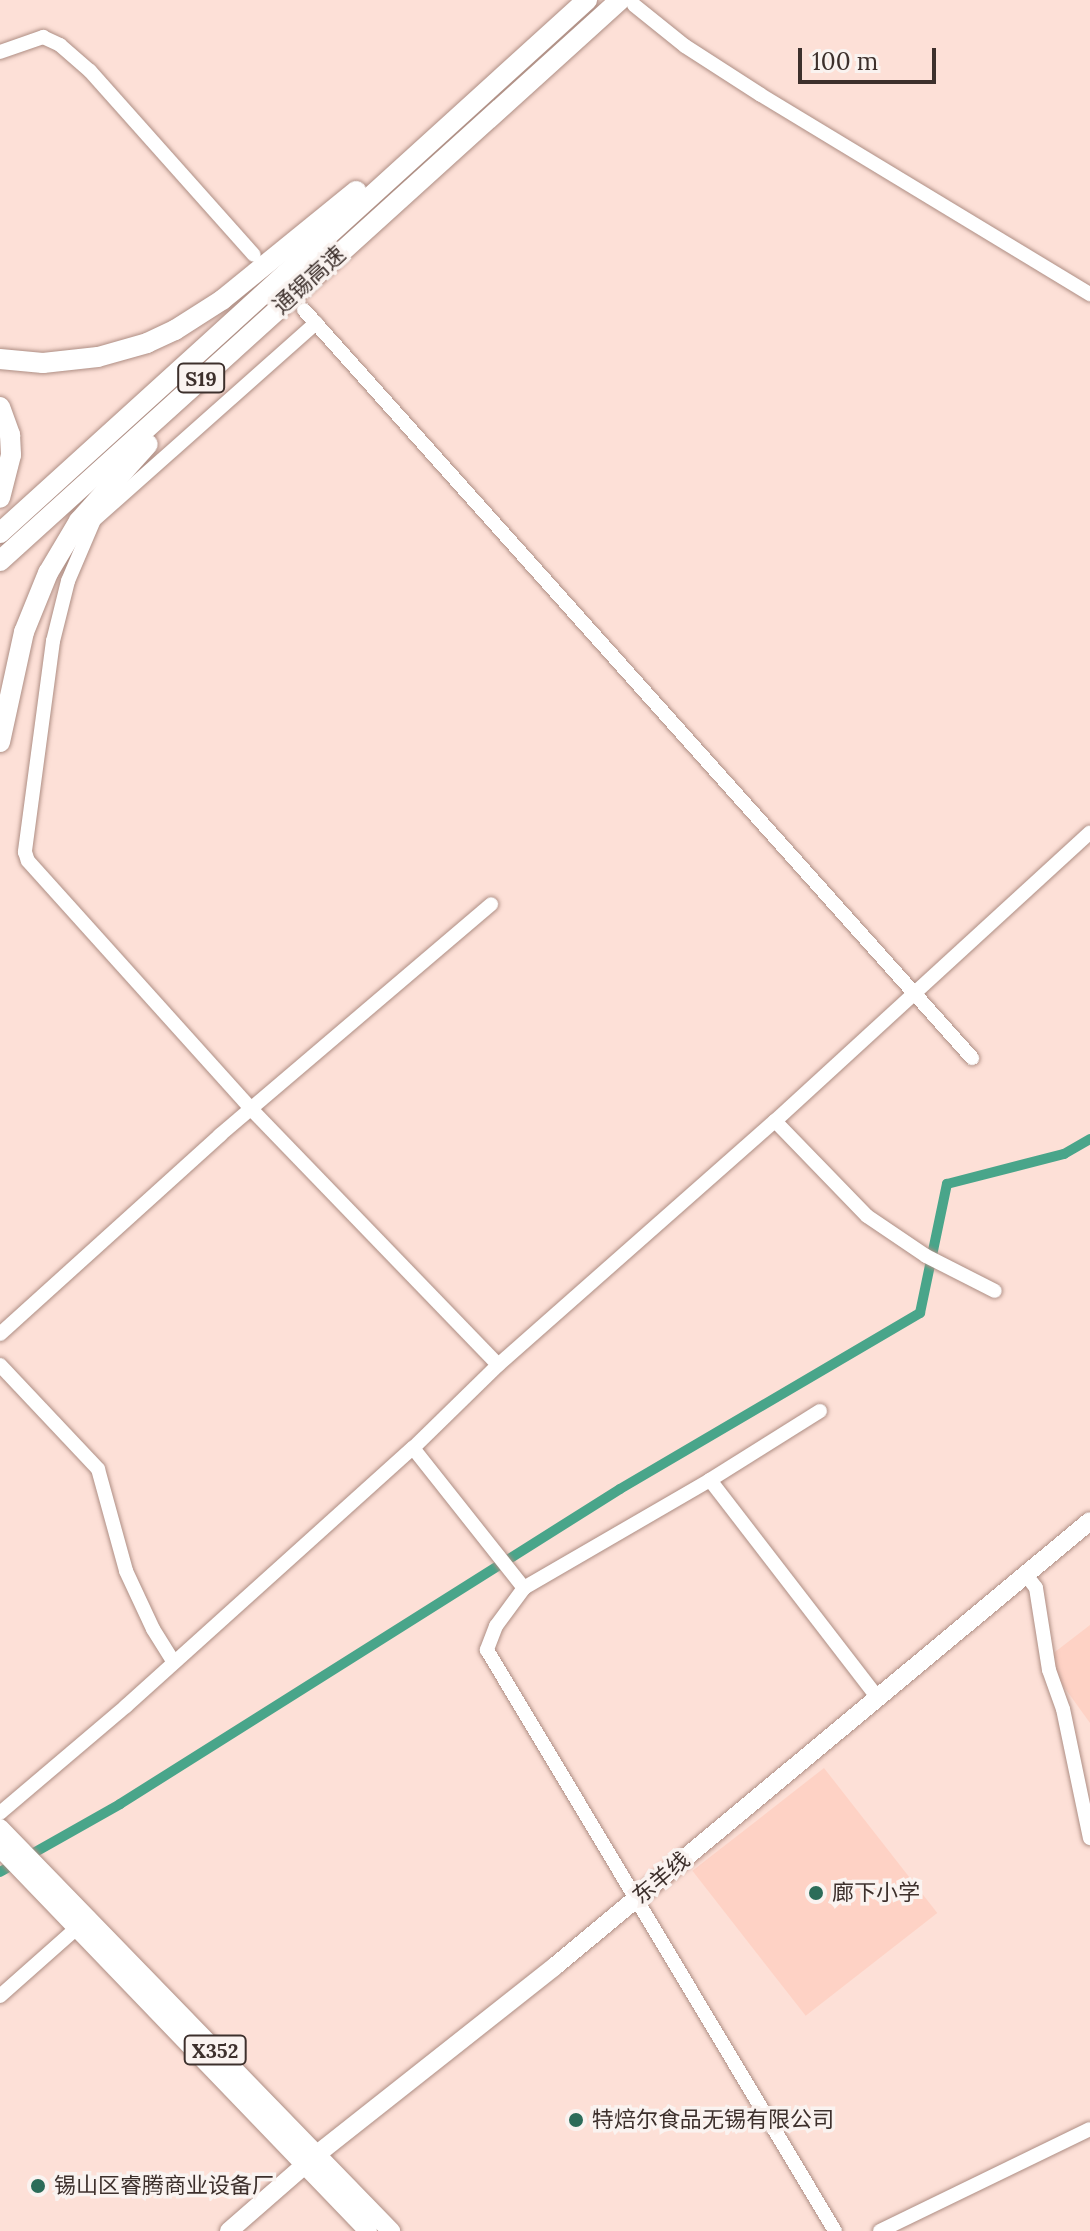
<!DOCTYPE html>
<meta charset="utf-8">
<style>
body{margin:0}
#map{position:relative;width:1090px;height:2231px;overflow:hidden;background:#fde0d7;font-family:Lora,"Noto Sans SC",serif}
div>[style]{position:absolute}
.built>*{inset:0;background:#fed2c5;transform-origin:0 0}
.canal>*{height:10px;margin:-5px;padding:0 5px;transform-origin:5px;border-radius:5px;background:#49a58a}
.roads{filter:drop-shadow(0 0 2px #ae8e84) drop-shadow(0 0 2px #ae8e84)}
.minor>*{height:14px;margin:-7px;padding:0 7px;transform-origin:7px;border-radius:7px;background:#fff}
.major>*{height:18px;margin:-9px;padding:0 9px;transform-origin:9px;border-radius:9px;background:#fff}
.highway>*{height:20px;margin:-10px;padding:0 10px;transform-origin:10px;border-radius:10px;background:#fff}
.dots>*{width:22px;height:22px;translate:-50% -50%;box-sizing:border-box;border:4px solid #faf3f0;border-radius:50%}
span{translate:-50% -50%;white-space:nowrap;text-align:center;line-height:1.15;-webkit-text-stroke:7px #faf3f0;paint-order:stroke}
.shield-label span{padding:2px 6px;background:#faf3f0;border:2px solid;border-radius:6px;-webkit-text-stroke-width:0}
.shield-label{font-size:20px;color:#3d302c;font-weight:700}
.street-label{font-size:22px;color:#3d302c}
.poi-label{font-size:22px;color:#3d302c}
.left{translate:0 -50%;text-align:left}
.scale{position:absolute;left:798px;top:48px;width:138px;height:36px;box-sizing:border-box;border:4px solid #3d302c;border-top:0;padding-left:10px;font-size:24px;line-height:28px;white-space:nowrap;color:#3d302c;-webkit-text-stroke:6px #faf3f0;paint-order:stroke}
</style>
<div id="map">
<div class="built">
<div style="clip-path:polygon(1090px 1625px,1090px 1723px,1054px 1673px,1051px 1655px)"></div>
<div style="left:824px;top:1768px;width:184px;height:167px;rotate:52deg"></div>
</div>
<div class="canal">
<div style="left:0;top:1872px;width:138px;rotate:-29.5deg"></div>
<div style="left:120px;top:1804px;width:591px;rotate:-32.21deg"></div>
<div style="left:620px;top:1489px;width:348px;rotate:-30.4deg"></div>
<div style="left:920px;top:1313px;width:132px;rotate:-78.2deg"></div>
<div style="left:947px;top:1184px;width:121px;rotate:-14.4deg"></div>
<div style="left:1064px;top:1154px;width:30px;rotate:-30deg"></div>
</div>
<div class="roads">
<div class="minor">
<div style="left:634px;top:5px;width:65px;rotate:38.8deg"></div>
<div style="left:685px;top:46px;width:90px;rotate:32.8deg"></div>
<div style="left:761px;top:95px;width:385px;rotate:31.2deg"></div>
<div style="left:0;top:52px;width:46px;rotate:-19.2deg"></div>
<div style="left:43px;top:37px;width:19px;rotate:25deg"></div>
<div style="left:60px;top:45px;width:40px;rotate:41deg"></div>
<div style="left:90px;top:71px;width:246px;rotate:48.3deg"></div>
<div style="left:304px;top:310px;width:1003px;rotate:48.23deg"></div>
<div style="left:316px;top:323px;width:297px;rotate:138.4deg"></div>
<div style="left:94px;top:520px;width:66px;rotate:113.1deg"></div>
<div style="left:68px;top:581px;width:62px;rotate:104deg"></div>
<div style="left:53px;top:641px;width:213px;rotate:97.6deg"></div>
<div style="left:25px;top:852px;width:9px;rotate:72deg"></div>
<div style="left:28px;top:861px;width:335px;rotate:48deg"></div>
<div style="left:252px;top:1110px;width:354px;rotate:46deg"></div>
<div style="left:775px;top:1121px;width:132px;rotate:45.9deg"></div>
<div style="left:867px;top:1216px;width:71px;rotate:34.1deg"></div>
<div style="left:926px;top:1256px;width:77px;rotate:26.9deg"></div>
<div style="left:0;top:1334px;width:297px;rotate:-42.1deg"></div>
<div style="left:220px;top:1135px;width:356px;rotate:-40.4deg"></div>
<div style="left:0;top:1365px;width:143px;rotate:46.7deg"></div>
<div style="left:98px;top:1469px;width:106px;rotate:74.6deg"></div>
<div style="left:126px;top:1571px;width:64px;rotate:65deg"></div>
<div style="left:153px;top:1629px;width:38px;rotate:58deg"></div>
<div style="left:820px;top:1411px;width:130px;rotate:147.9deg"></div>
<div style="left:710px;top:1480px;width:215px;rotate:149.9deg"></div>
<div style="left:524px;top:1588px;width:47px;rotate:126.4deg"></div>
<div style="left:496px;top:1626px;width:26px;rotate:111deg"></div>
<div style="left:487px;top:1650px;width:677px;rotate:59.08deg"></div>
<div style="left:413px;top:1448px;width:179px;rotate:51.6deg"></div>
<div style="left:710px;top:1480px;width:274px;rotate:52.4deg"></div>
<div style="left:1026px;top:1575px;width:16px;rotate:52deg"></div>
<div style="left:1036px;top:1588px;width:83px;rotate:81deg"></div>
<div style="left:1049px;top:1670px;width:41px;rotate:70.3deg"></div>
<div style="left:1063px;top:1709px;width:132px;rotate:78.2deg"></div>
<div style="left:0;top:1813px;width:165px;rotate:-40.3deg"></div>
<div style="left:126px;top:1706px;width:386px;rotate:-42deg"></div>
<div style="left:413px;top:1448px;width:119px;rotate:-44.3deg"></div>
<div style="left:498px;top:1365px;width:369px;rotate:-41.4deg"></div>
<div style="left:775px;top:1121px;width:427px;rotate:-42.5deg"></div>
<div style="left:0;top:1996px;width:104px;rotate:-41.5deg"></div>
<div style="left:880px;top:2231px;width:233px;rotate:-25.9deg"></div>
</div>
<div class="major">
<div style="left:0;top:1828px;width:562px;rotate:45.87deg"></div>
<div style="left:0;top:1848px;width:531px;rotate:46.14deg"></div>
<div style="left:229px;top:2231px;width:116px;rotate:-41.1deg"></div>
<div style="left:316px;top:2155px;width:303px;rotate:-38.3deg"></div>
<div style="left:554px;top:1967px;width:697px;rotate:-39.76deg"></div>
</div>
<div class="highway">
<div style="left:0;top:359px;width:43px;rotate:5.3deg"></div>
<div style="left:43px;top:363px;width:55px;rotate:-6.2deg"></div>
<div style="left:98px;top:357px;width:51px;rotate:-15.9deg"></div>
<div style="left:147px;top:343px;width:31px;rotate:-25deg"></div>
<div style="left:175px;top:330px;width:56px;rotate:-32.6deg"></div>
<div style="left:222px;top:300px;width:173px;rotate:-39.1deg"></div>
<div style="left:0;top:407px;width:30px;rotate:70deg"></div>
<div style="left:10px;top:435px;width:20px;rotate:87deg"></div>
<div style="left:11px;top:455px;width:44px;rotate:104.3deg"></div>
<div style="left:0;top:533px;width:793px;rotate:-42.24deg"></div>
<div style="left:0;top:561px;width:836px;rotate:-42.14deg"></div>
<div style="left:0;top:742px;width:113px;rotate:-77.7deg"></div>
<div style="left:24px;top:632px;width:64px;rotate:-67.9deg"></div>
<div style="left:48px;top:573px;width:61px;rotate:-59.2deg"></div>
<div style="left:79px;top:521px;width:103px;rotate:-48.1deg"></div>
</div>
</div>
<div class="dots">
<div style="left:816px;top:1893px;background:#2c6c59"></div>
<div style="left:576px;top:2120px;background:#2c6c59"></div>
<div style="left:38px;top:2186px;background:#2c6c59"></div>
</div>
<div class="shield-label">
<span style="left:201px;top:378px">S19</span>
<span style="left:215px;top:2050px">X352</span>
</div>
<div class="street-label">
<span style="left:309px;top:280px;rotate:-42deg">通锡高速</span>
<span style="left:661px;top:1878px;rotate:-40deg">东羊线</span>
</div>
<div class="poi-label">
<span class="left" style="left:832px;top:1893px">廊下小学</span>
<span class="left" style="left:592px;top:2120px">特焙尔食品无锡有限公司</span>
<span class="left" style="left:54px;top:2186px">锡山区睿腾商业设备厂</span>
</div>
<div class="scale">100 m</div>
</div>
